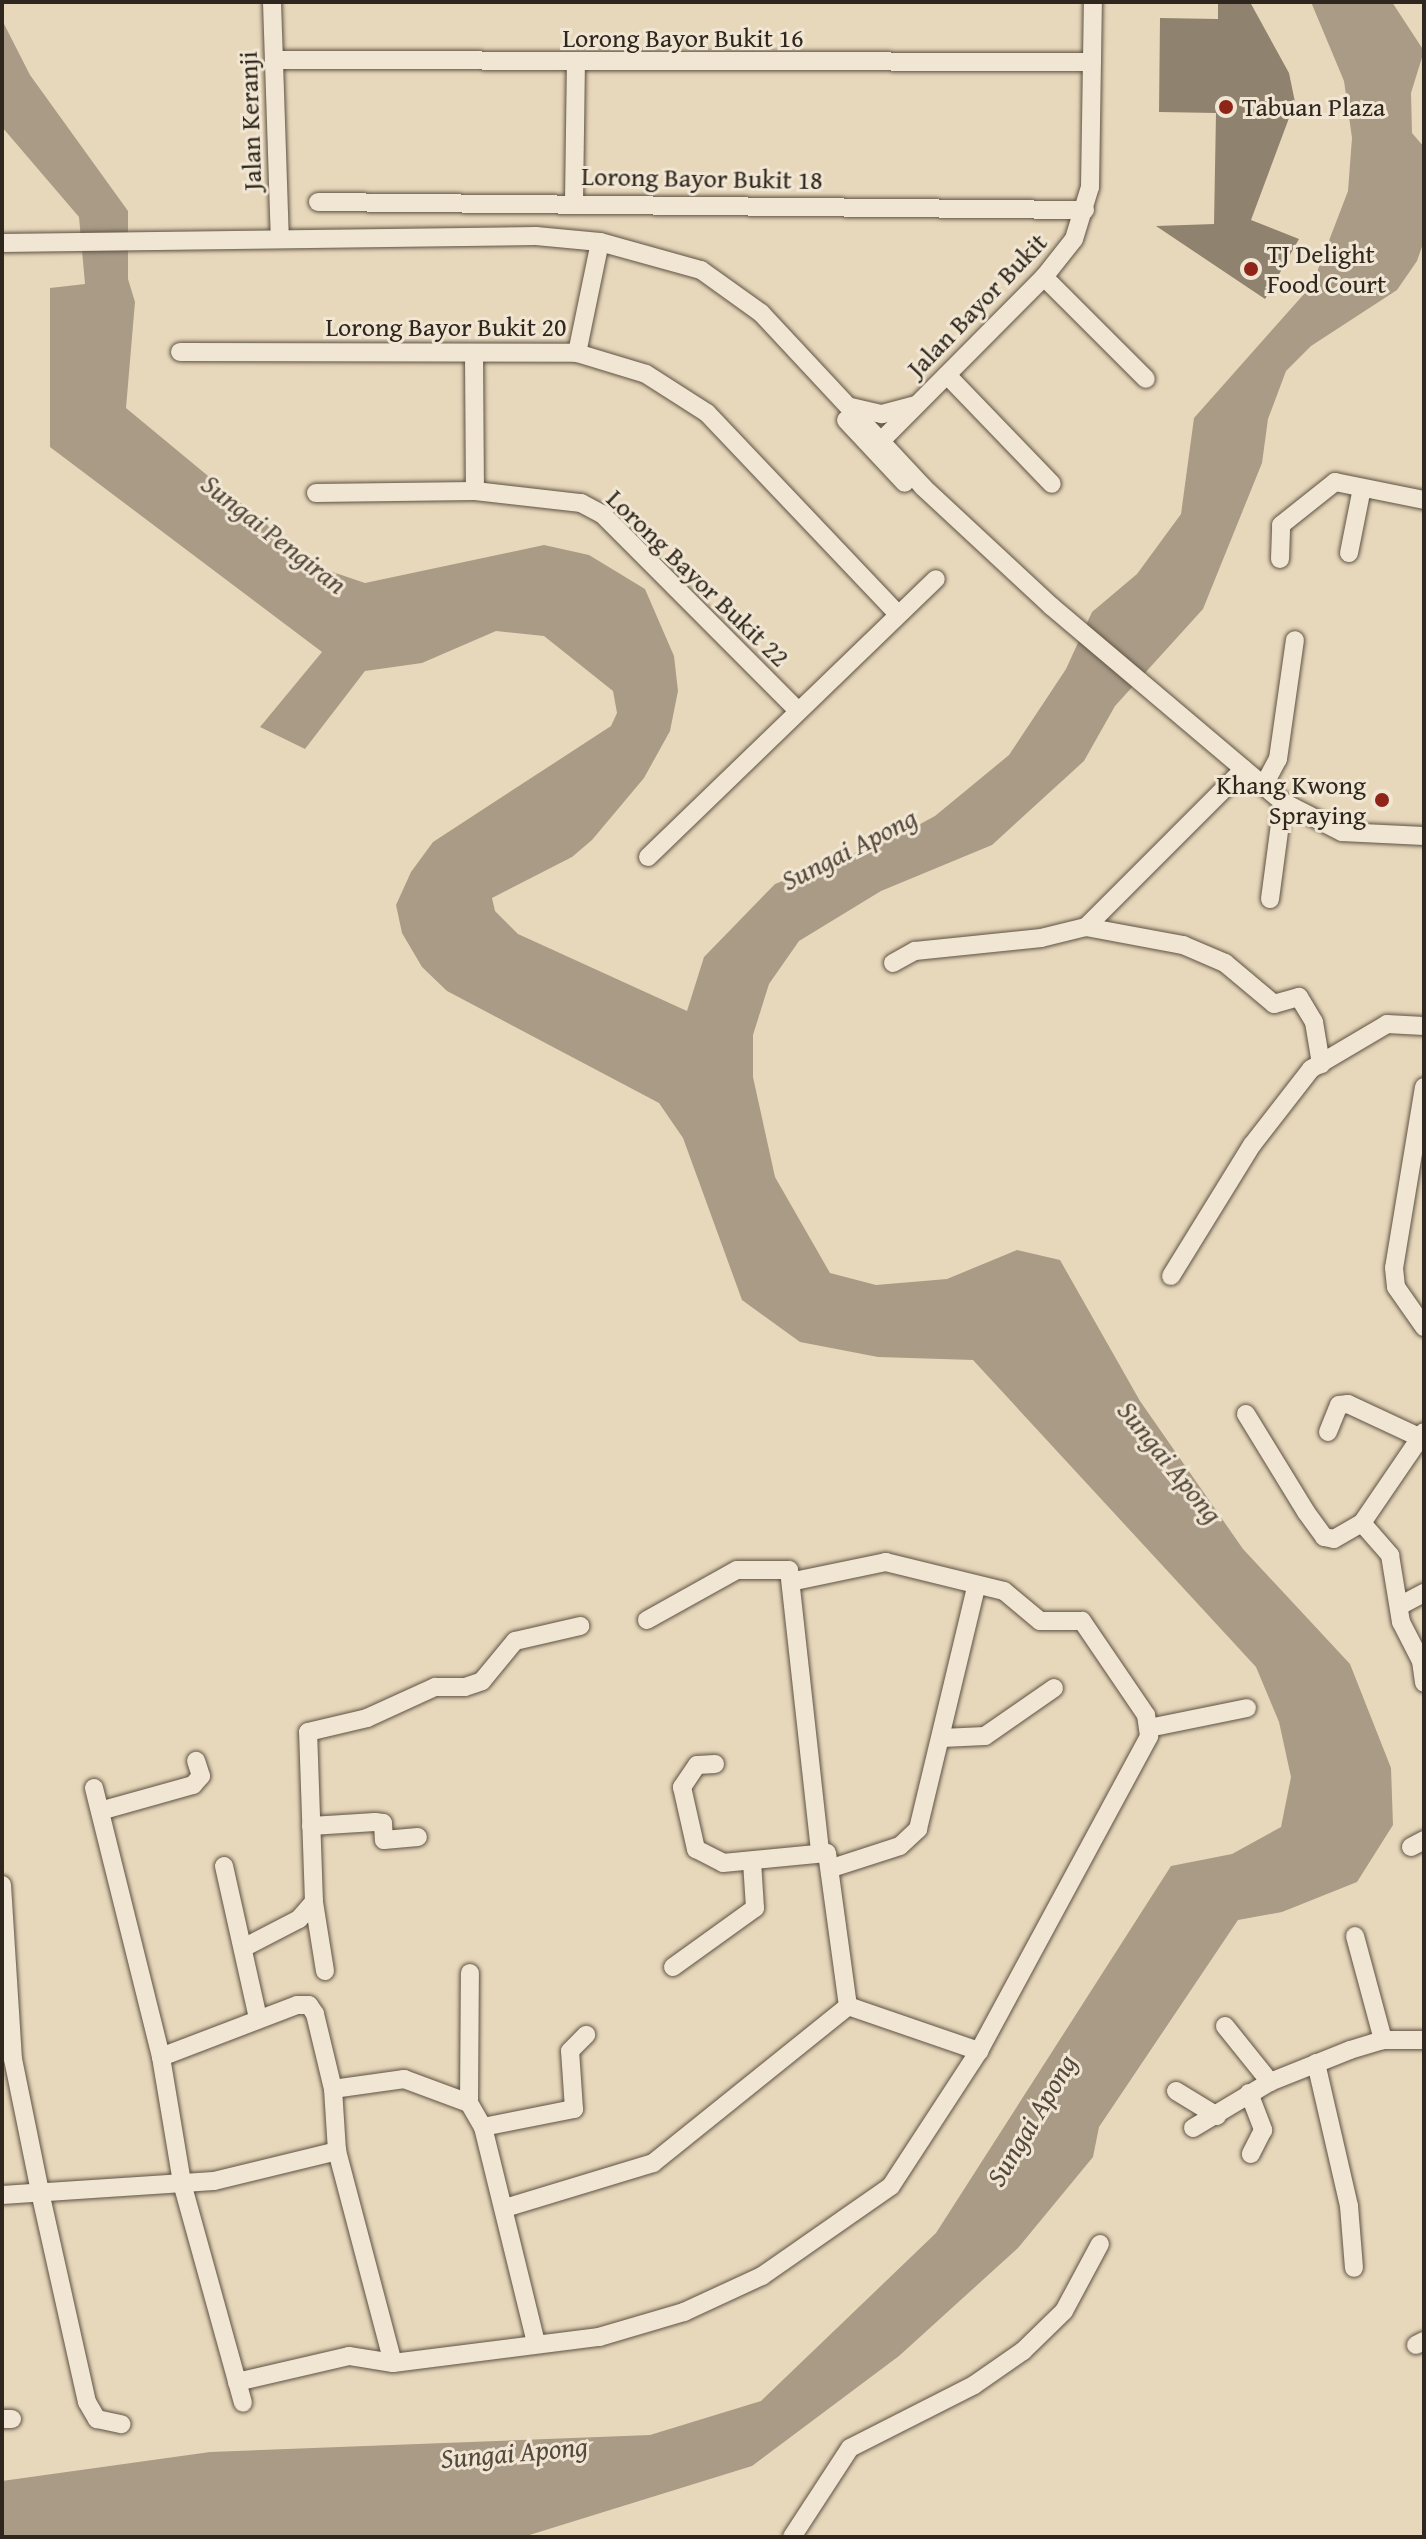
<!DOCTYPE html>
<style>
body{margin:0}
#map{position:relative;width:1426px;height:2539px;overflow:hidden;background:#e8d8bb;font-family:"Gentium Book Plus",serif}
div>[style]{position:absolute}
.water>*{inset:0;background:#a99b85}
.building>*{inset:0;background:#8f836f}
.roads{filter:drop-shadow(0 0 2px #5d5244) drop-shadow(0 0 2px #5d5244)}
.minor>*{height:18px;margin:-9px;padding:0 9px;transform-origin:9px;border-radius:9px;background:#f0e6d3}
.dots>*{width:22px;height:22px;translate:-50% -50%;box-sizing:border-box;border:4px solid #f0e6d3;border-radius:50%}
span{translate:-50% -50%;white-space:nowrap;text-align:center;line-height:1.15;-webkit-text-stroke:6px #f0e6d3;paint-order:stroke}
.street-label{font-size:26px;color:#2f261d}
.poi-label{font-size:26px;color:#2f261d}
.left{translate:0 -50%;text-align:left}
.right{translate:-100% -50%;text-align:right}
.water-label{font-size:28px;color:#54493c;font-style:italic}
.frame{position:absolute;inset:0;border:4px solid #2f261d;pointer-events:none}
</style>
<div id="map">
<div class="water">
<div style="clip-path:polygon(1311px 2px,1392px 2px,1424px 51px,1411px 93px,1412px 133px,1424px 147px,1424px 241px,1417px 261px,1397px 290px,1311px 346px,1286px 371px,1268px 419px,1262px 463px,1203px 609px,1115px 706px,1084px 761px,992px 845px,881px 891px,799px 941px,769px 984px,753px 1035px,753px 1077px,775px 1177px,830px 1273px,876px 1285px,947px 1279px,1017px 1250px,1060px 1260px,1140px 1401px,1243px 1549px,1350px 1664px,1391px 1768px,1393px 1825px,1357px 1882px,1282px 1912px,1238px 1920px,1099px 2127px,1093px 2157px,1018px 2248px,899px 2356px,752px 2466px,523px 2537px,2px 2537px,2px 2481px,210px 2452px,650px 2435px,761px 2401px,936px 2233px,1171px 1866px,1232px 1854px,1281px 1827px,1291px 1777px,1279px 1722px,1256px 1667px,973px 1360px,878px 1357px,800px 1342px,742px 1300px,683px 1138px,659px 1103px,447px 991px,422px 967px,402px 933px,396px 905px,411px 872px,433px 842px,611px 726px,617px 713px,613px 691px,544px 636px,496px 631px,422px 663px,365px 671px,305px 749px,260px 727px,322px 652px,50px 447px,50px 288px,85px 284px,79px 217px,2px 127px,2px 20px,30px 75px,128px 211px,128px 279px,135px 302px,126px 408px,318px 567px,365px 583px,544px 545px,589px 555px,645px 589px,674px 656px,678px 691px,670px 731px,644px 778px,592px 840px,572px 857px,492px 898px,495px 911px,518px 934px,687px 1011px,704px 957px,775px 884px,898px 836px,935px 816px,1009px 755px,1066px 669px,1092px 612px,1137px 574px,1181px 514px,1194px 418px,1312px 285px,1348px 191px,1352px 138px,1344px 81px)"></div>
</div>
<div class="building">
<div style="clip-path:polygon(1218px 2px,1250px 2px,1289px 73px,1295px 102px,1251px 220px,1299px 239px,1265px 299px,1156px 226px,1214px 224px,1216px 113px,1159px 112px,1160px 18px,1218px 19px)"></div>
</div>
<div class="roads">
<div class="minor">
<div style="left:272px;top:2px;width:236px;rotate:88.1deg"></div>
<div style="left:274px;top:60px;width:818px;rotate:0.14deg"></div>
<div style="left:318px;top:202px;width:767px;rotate:0.6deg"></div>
<div style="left:574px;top:202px;width:138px;rotate:-89.2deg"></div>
<div style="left:2px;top:243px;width:534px;rotate:-0.75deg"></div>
<div style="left:536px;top:236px;width:64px;rotate:5.4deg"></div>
<div style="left:600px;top:242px;width:105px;rotate:15.5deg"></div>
<div style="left:701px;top:270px;width:74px;rotate:35.6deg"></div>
<div style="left:761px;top:313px;width:238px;rotate:47deg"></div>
<div style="left:923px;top:487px;width:175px;rotate:42.9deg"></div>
<div style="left:1051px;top:606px;width:304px;rotate:40.2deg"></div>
<div style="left:1283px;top:802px;width:66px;rotate:27deg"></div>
<div style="left:1342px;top:832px;width:82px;rotate:2.8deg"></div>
<div style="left:1044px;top:277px;width:144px;rotate:45deg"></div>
<div style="left:180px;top:352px;width:397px;rotate:0.1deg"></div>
<div style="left:577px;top:353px;width:72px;rotate:16.9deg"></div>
<div style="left:646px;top:374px;width:72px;rotate:32.6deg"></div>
<div style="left:707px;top:413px;width:277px;rotate:46.5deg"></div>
<div style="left:474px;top:353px;width:138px;rotate:89.6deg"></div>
<div style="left:577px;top:353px;width:113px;rotate:-78.3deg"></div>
<div style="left:947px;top:375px;width:151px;rotate:46.1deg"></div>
<div style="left:851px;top:407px;width:32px;rotate:13deg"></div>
<div style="left:882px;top:414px;width:34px;rotate:-15deg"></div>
<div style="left:846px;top:420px;width:86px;rotate:46.9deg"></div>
<div style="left:882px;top:440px;width:230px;rotate:-45.2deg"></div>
<div style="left:1044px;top:277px;width:48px;rotate:-51.7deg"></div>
<div style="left:1074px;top:239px;width:54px;rotate:-72.9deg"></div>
<div style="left:1090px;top:187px;width:185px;rotate:-89.1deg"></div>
<div style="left:316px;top:493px;width:159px;rotate:-0.7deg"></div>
<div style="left:475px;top:491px;width:107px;rotate:6.5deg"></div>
<div style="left:581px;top:503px;width:24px;rotate:28deg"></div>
<div style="left:602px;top:514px;width:276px;rotate:45.1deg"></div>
<div style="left:1349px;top:553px;width:66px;rotate:-78.7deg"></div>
<div style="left:1280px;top:559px;width:34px;rotate:-88deg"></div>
<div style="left:1281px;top:525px;width:69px;rotate:-38.5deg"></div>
<div style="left:1335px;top:482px;width:91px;rotate:11.4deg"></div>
<div style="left:1264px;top:785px;width:30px;rotate:-62deg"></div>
<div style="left:1278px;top:759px;width:120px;rotate:-81.9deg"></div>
<div style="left:648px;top:857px;width:400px;rotate:-44deg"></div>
<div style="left:1270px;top:899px;width:98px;rotate:-82.4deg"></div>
<div style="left:1086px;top:927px;width:223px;rotate:-45deg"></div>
<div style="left:893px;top:963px;width:25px;rotate:-29deg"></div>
<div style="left:915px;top:951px;width:127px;rotate:-5.9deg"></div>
<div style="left:1041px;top:938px;width:46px;rotate:-13.7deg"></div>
<div style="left:1086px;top:927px;width:99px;rotate:10.5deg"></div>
<div style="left:1183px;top:945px;width:46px;rotate:23.2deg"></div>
<div style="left:1225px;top:963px;width:64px;rotate:39.9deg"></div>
<div style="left:1274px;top:1004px;width:26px;rotate:-16deg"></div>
<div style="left:1299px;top:997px;width:29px;rotate:59deg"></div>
<div style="left:1314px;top:1022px;width:43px;rotate:80.5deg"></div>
<div style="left:1424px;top:1087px;width:183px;rotate:99.4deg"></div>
<div style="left:1394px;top:1268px;width:19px;rotate:84deg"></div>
<div style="left:1396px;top:1287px;width:49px;rotate:55deg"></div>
<div style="left:1171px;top:1276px;width:154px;rotate:-58.3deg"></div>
<div style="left:1252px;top:1145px;width:96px;rotate:-52.2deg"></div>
<div style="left:1311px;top:1069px;width:88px;rotate:-30.6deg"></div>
<div style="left:1387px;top:1024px;width:37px;rotate:3deg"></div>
<div style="left:1246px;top:1414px;width:115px;rotate:58.5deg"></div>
<div style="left:1306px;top:1512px;width:31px;rotate:54deg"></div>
<div style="left:1324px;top:1537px;width:10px;rotate:11deg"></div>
<div style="left:1334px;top:1539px;width:32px;rotate:-30deg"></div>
<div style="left:1362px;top:1523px;width:110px;rotate:-55.7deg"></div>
<div style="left:1328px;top:1432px;width:29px;rotate:-68deg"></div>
<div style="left:1339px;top:1405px;width:9px;rotate:-6deg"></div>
<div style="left:1348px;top:1404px;width:81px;rotate:25deg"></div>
<div style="left:1362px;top:1523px;width:43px;rotate:48.8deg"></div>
<div style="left:1390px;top:1555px;width:68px;rotate:80.7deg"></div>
<div style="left:1401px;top:1622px;width:44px;rotate:62.9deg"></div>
<div style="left:1421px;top:1661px;width:22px;rotate:82deg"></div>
<div style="left:1403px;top:1604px;width:24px;rotate:-28deg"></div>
<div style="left:647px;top:1620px;width:103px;rotate:-29.1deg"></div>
<div style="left:737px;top:1570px;width:52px"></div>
<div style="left:789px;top:1570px;width:283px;rotate:83.7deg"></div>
<div style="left:1149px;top:1728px;width:100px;rotate:-11.5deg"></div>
<div style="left:942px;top:1738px;width:43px;rotate:-2.7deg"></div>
<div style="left:985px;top:1736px;width:84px;rotate:-34.8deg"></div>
<div style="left:715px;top:1764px;width:18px;rotate:177deg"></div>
<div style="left:697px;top:1765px;width:27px;rotate:124deg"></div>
<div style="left:682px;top:1787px;width:64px;rotate:77.3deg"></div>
<div style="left:696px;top:1849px;width:30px;rotate:27deg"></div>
<div style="left:723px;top:1863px;width:104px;rotate:-5.5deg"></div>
<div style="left:827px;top:1853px;width:154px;rotate:82.2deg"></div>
<div style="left:94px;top:1788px;width:277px;rotate:76deg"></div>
<div style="left:161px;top:2057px;width:128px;rotate:80.5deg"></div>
<div style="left:182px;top:2183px;width:228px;rotate:74.5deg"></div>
<div style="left:100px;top:1811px;width:97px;rotate:-15.6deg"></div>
<div style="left:193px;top:1785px;width:12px;rotate:-48deg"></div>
<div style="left:201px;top:1776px;width:16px;rotate:-108deg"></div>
<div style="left:311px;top:1826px;width:64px;rotate:-3.6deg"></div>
<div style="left:375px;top:1822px;width:8px;rotate:7deg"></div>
<div style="left:383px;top:1823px;width:17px;rotate:87deg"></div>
<div style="left:384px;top:1840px;width:34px;rotate:-5deg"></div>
<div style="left:1411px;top:1847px;width:15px;rotate:-28deg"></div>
<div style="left:224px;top:1866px;width:156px;rotate:77.4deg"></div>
<div style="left:832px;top:1868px;width:71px;rotate:-17.9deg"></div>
<div style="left:900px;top:1846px;width:25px;rotate:-43deg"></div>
<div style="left:918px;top:1829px;width:248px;rotate:-76.5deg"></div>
<div style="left:2px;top:1885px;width:174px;rotate:86.4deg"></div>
<div style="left:13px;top:2059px;width:136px;rotate:78.5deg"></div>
<div style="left:40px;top:2192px;width:215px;rotate:77.4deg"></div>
<div style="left:87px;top:2402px;width:20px;rotate:60deg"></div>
<div style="left:97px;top:2419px;width:25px;rotate:12deg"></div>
<div style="left:1355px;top:1936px;width:108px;rotate:74.9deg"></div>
<div style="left:245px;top:1947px;width:61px;rotate:-27.4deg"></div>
<div style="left:299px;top:1919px;width:23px;rotate:-49deg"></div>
<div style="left:673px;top:1967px;width:101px;rotate:-35.7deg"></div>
<div style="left:755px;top:1908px;width:47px;rotate:-93.7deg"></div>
<div style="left:325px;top:1971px;width:70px;rotate:-99.1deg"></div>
<div style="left:314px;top:1902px;width:170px;rotate:-92deg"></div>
<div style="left:308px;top:1732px;width:61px;rotate:-13.3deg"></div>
<div style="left:367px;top:1718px;width:75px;rotate:-24.5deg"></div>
<div style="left:435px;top:1687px;width:30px"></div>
<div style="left:465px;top:1687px;width:18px;rotate:-19deg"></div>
<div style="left:482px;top:1681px;width:52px;rotate:-50.5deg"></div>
<div style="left:515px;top:1641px;width:67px;rotate:-13deg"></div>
<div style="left:848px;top:2006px;width:139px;rotate:19deg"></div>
<div style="left:1225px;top:2026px;width:72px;rotate:51.2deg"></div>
<div style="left:161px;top:2057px;width:146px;rotate:-20.9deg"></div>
<div style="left:297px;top:2005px;width:12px"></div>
<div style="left:309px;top:2005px;width:11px;rotate:56deg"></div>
<div style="left:315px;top:2014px;width:77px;rotate:76.5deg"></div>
<div style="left:333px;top:2089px;width:62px;rotate:86.3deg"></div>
<div style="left:337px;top:2151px;width:219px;rotate:75.2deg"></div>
<div style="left:393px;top:2363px;width:45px;rotate:-171deg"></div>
<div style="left:349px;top:2356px;width:115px;rotate:166.9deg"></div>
<div style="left:1316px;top:2063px;width:147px;rotate:77deg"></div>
<div style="left:1349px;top:2206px;width:62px;rotate:85.4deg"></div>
<div style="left:333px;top:2089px;width:72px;rotate:-8deg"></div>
<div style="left:404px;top:2079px;width:69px;rotate:20.3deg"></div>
<div style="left:469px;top:2103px;width:28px;rotate:60deg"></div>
<div style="left:483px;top:2127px;width:222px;rotate:76.2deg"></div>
<div style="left:1176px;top:2091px;width:48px;rotate:31.4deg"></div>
<div style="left:1249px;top:2093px;width:40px;rotate:69deg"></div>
<div style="left:1263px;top:2130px;width:27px;rotate:117deg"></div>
<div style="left:469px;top:2103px;width:130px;rotate:-89.6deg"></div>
<div style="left:483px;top:2127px;width:93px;rotate:-11.2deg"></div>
<div style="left:574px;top:2109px;width:58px;rotate:-93.9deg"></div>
<div style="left:570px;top:2051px;width:23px;rotate:-45deg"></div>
<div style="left:1193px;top:2128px;width:90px;rotate:-30.9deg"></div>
<div style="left:1270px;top:2082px;width:86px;rotate:-21.8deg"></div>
<div style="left:1350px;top:2050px;width:34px;rotate:-17deg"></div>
<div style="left:1383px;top:2040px;width:41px"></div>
<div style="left:2px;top:2195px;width:212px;rotate:-3.8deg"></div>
<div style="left:214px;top:2181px;width:127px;rotate:-13.7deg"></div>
<div style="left:505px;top:2208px;width:155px;rotate:-16.9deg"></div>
<div style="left:653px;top:2163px;width:250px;rotate:-38.8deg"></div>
<div style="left:1416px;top:2345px;width:9px;rotate:-27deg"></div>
<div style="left:393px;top:2363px;width:208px;rotate:-7.2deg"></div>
<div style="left:599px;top:2337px;width:89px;rotate:-16.4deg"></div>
<div style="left:684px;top:2312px;width:86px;rotate:-24.8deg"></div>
<div style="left:762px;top:2276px;width:157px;rotate:-34.9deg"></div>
<div style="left:891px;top:2186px;width:161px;rotate:-56.9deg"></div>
<div style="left:979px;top:2051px;width:358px;rotate:-61.6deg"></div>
<div style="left:1149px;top:1736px;width:21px;rotate:-98deg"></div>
<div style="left:1146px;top:1715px;width:114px;rotate:-124.2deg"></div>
<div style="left:1082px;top:1621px;width:42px;rotate:180deg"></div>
<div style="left:1040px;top:1621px;width:47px;rotate:-140.2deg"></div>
<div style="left:1004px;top:1591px;width:122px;rotate:-166.2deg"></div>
<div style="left:886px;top:1562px;width:94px;rotate:168.3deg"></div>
<div style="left:2px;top:2419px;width:10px"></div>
<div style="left:792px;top:2537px;width:106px;rotate:-56.9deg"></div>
<div style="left:850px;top:2448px;width:139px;rotate:-26.9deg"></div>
<div style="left:974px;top:2385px;width:60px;rotate:-34.8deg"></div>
<div style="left:1023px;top:2351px;width:57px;rotate:-44.3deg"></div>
<div style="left:1064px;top:2311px;width:76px;rotate:-61.8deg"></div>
</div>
</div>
<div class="dots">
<div style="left:1226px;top:107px;background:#8f2418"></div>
<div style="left:1251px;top:269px;background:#8f2418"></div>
<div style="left:1382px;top:800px;background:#8f2418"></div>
</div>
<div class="street-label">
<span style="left:683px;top:38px">Lorong Bayor Bukit 16</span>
<span style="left:250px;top:121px;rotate:-92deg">Jalan Keranji</span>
<span style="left:702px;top:178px;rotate:1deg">Lorong Bayor Bukit 18</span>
<span style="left:977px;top:305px;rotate:-46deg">Jalan Bayor Bukit</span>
<span style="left:446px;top:327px">Lorong Bayor Bukit 20</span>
<span style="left:698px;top:578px;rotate:44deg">Lorong Bayor Bukit 22</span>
</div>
<div class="poi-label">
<span class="left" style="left:1242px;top:107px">Tabuan Plaza</span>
<span class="left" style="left:1267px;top:269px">TJ Delight<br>Food Court</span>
<span class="right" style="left:1366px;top:800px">Khang Kwong<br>Spraying</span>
</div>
<div class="water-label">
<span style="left:274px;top:534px;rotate:38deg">Sungai Pengiran</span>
<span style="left:849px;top:849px;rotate:-27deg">Sungai Apong</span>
<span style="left:1170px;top:1462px;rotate:51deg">Sungai Apong</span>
<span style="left:1031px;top:2120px;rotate:-59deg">Sungai Apong</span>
<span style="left:514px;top:2452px;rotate:-5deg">Sungai Apong</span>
</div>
<div class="frame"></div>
</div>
